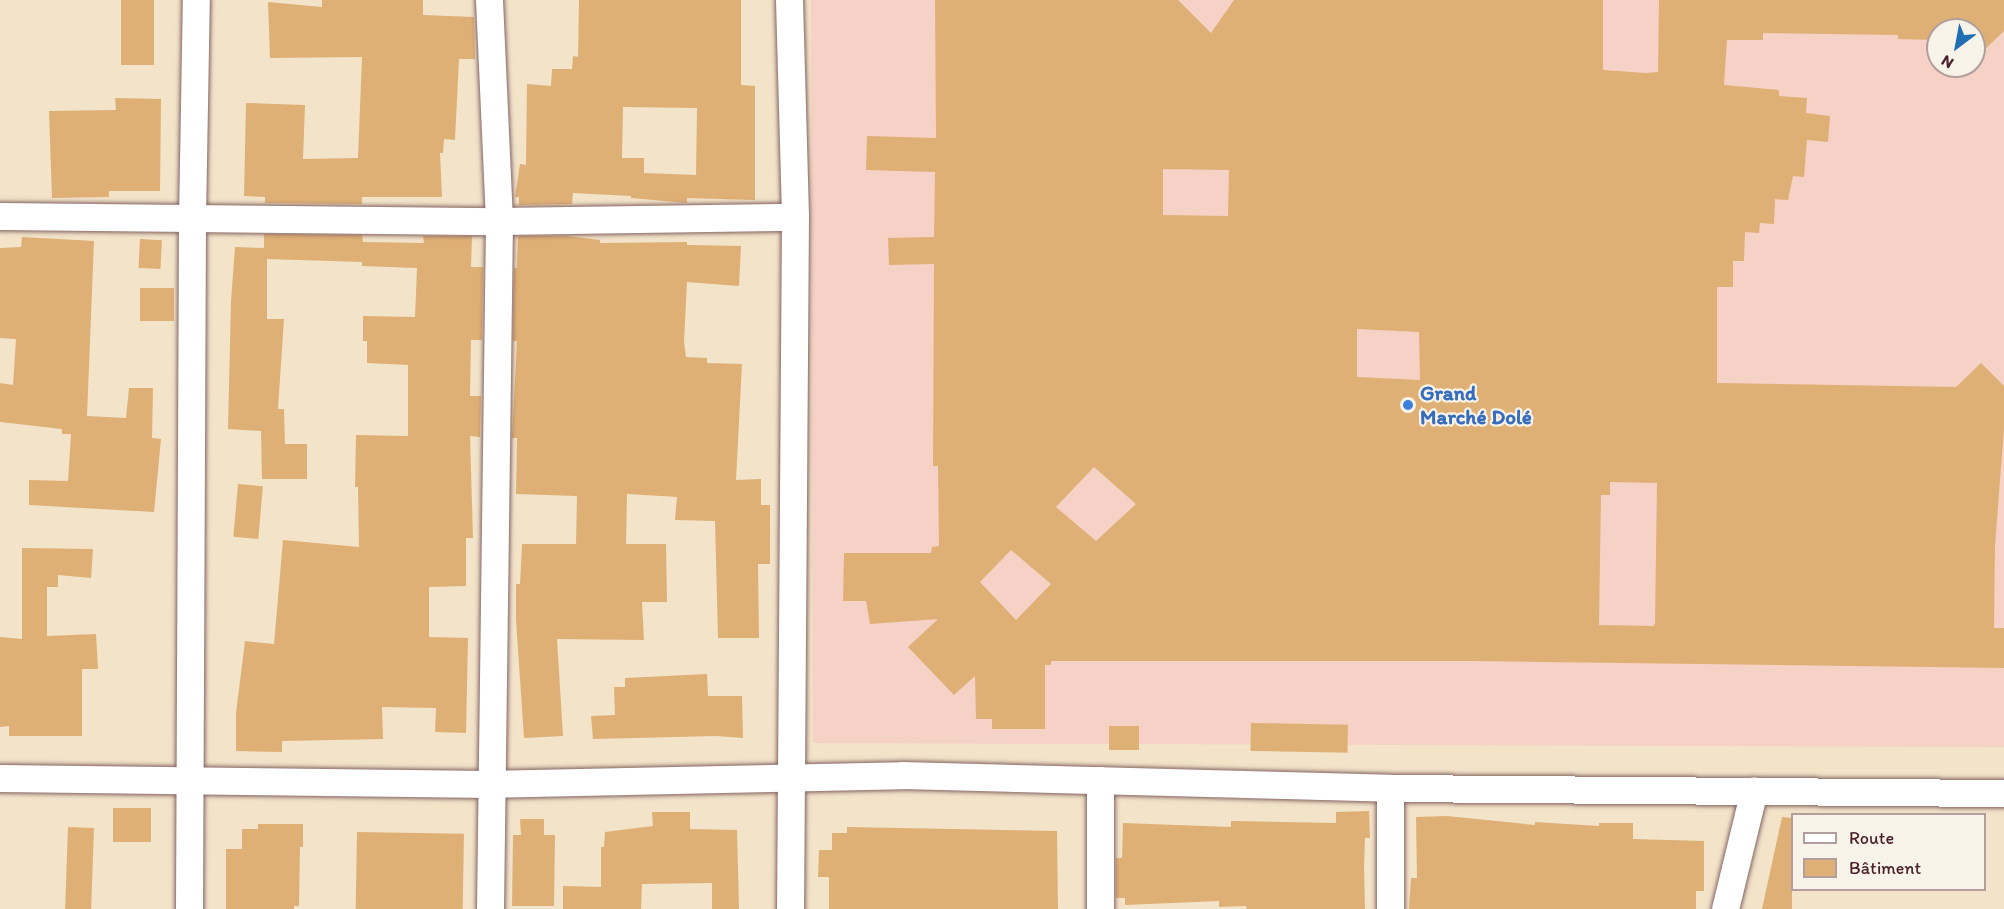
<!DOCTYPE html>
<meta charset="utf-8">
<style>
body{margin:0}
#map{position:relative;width:2004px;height:909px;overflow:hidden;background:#f2e3c9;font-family:Itim,sans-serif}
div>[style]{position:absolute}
.built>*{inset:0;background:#f6d1c5}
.building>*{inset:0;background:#dfb075;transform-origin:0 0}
.roads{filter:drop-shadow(0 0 2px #856462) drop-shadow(0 0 2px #856462)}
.minor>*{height:27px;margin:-13.5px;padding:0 13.5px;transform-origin:13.5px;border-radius:13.5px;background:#fff}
.dots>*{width:16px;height:16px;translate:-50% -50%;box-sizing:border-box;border:3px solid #f7f3e8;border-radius:50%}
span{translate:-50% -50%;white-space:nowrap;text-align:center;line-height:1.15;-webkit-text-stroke:4.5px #f7f3e8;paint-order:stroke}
.shop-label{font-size:21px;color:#366cbe;font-weight:700}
.left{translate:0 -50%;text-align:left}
.legend{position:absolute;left:1791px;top:813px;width:195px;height:78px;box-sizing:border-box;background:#f7f3e8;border:2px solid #b29e9c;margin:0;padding:8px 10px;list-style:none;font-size:18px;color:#4a1f2b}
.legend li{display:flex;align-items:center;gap:12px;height:30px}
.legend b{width:30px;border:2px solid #b29e9c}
.north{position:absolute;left:1926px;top:18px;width:60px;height:60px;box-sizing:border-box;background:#f7f3e8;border:2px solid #b29e9c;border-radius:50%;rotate:212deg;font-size:16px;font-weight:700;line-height:24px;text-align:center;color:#4a1f2b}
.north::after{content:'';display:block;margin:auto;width:21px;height:27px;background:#1f6fb2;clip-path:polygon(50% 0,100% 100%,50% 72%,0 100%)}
</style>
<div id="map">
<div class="built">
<div style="clip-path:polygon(evenodd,811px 0,2004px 0,2004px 747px,813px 743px,811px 0,1938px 30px,1974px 30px,1974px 66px,1938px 66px,1938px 30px)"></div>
</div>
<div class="building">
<div style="left:121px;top:0;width:33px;height:65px"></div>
<div style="clip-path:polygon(322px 0,423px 0,423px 15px,474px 17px,475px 59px,459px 59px,455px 140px,444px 139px,443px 153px,440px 153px,442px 197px,362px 197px,362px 204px,265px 203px,265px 197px,244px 196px,246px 103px,305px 105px,303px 159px,358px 158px,362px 57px,270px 58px,268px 2px,322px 7px)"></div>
<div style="clip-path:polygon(evenodd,579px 0,741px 0,741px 85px,755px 86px,755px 200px,687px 198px,687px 203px,631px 198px,631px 196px,573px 193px,572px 204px,519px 205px,519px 197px,515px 197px,520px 164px,526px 165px,527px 84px,551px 86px,552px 69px,572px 69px,573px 56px,578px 57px,579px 0,623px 107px,697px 108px,696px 175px,644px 173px,644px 158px,622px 158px,623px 107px)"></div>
<div style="clip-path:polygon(evenodd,935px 0,1178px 0,1211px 33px,1234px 0,1603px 0,1603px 70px,1646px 73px,1658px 72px,1659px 0,2004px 0,2004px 31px,1981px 53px,1974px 46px,1974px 30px,1938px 30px,1938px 40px,1898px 39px,1898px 35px,1763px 33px,1763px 40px,1727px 40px,1724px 85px,1779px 90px,1779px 96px,1807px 98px,1806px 113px,1830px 116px,1828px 142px,1807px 140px,1804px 177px,1793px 176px,1788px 200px,1775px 199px,1774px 224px,1760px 223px,1759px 233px,1745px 232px,1744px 261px,1733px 261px,1733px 287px,1717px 287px,1717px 383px,1956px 387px,1981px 363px,2004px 386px,2004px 428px,1995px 546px,1994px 628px,2004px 628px,2004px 668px,1474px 661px,1051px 661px,1051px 665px,1045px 665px,1045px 729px,992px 729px,992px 719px,976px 719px,975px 676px,954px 695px,908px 647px,938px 619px,870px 624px,866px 601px,843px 601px,844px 553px,931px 553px,932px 547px,939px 546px,938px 466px,933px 466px,934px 264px,889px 265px,888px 238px,934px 237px,935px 172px,866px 170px,867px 136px,936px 138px,935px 0,1163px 169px,1229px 170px,1228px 216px,1163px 215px,1163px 169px,935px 0,1357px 329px,1419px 332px,1420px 380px,1357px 377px,1357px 329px,935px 0,1094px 467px,1136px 504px,1096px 541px,1056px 507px,1094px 467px,935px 0,1610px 482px,1657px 483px,1655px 624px,1653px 626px,1599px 625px,1601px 495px,1610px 495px,1610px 482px,935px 0,1011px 550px,1051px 584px,1016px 620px,980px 582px,1011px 550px)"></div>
<div style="clip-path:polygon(115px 98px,161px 99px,160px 191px,109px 191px,109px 197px,52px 198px,49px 111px,116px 110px)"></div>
<div style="clip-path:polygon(264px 234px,362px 235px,363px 242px,424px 243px,423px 236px,472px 236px,471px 267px,483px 267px,482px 340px,471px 340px,470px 396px,481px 396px,480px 437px,470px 436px,473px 538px,466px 538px,466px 586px,429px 587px,429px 637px,468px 638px,466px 733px,435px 732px,436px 708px,382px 707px,383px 739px,282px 741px,282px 752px,236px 751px,236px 713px,245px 641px,274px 644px,283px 540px,359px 547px,358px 487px,355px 487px,356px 435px,408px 436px,408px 365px,367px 363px,367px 341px,363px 341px,363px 316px,415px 317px,417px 268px,362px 266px,362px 262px,267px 259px,267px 319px,284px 319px,278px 409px,284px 409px,285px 444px,307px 444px,307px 479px,262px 479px,261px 431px,228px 429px,231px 301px,235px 247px,264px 248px)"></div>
<div style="clip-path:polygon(518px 236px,567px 236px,600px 240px,600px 243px,687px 242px,687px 245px,741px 246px,739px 286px,687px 282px,684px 342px,686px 357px,707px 358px,707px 363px,742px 364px,736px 480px,761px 479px,761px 505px,770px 505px,770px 564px,758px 564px,759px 638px,718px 638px,715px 521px,675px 520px,677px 497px,627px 494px,626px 544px,666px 544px,667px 602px,642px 602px,644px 640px,557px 639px,563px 736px,524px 738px,516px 620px,516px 584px,520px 584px,522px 544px,576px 544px,577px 496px,516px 494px,517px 438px,512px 438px,517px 341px,513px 341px,514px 268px,517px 268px)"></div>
<div style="clip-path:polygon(22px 237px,94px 241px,87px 416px,126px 418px,129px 388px,153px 388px,152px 438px,161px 439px,154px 512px,29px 505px,29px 480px,68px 481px,71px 434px,62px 434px,62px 429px,0 422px,0 383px,13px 385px,16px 339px,0 338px,0 248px,21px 247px)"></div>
<div style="left:140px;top:239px;width:22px;height:29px;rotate:3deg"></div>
<div style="left:140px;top:288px;width:34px;height:33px"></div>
<div style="left:238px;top:484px;width:25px;height:53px;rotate:5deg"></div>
<div style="clip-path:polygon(22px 548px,93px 549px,91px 578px,58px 575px,58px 587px,47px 587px,47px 636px,96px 634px,98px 669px,82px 669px,82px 736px,9px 736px,9px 726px,0 727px,0 637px,22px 639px)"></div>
<div style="clip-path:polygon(707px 674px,708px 696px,742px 696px,743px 738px,716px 736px,593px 739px,591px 716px,615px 715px,614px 687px,625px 687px,625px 678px)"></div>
<div style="left:1251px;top:723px;width:97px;height:28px;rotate:1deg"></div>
<div style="left:1109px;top:726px;width:30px;height:24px"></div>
<div style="left:113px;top:808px;width:38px;height:34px"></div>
<div style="clip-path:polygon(1369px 811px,1370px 838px,1365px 838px,1364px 866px,1365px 909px,1247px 909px,1246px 906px,1219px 907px,1219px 901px,1125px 905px,1125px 898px,1116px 898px,1116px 858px,1122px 858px,1123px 823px,1231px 827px,1231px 821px,1336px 823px,1336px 812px)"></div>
<div style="clip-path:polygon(652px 812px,690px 812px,690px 829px,737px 830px,739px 909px,712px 909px,712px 883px,642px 884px,641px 909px,563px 909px,563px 886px,601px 887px,601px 847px,604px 847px,605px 832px,653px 826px)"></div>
<div style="clip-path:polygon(1447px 816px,1535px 825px,1535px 822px,1599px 826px,1599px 823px,1633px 823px,1633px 839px,1704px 841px,1704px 891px,1696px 891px,1696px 909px,1409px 909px,1411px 878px,1417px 878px,1416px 817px)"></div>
<div style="clip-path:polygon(1782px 817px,1792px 818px,1792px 909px,1762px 909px)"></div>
<div style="clip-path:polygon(520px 819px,544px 819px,544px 835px,555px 835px,554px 906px,512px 906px,513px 835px,521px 835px)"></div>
<div style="clip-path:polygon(258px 824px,303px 824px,303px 847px,300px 847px,299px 906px,294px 906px,294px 909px,226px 909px,226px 849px,242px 849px,242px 829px,258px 829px)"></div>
<div style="left:68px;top:827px;width:26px;height:82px;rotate:2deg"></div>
<div style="clip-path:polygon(847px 827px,1057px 831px,1058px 909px,829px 909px,829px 877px,818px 877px,819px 850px,832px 850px,832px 833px,847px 833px)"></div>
<div style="left:357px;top:832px;width:107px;height:77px;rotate:1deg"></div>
</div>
<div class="roads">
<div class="minor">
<div style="left:489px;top:0;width:221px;rotate:87.4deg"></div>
<div style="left:499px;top:221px;width:688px;rotate:90.75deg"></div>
<div style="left:789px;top:0;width:217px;rotate:88.4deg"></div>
<div style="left:795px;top:217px;width:692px;rotate:90.41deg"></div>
<div style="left:0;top:216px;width:499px;rotate:0.6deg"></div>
<div style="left:499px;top:221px;width:296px;rotate:-0.8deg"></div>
<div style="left:0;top:778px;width:489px;rotate:0.7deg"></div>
<div style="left:489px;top:784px;width:413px;rotate:-1.2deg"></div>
<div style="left:902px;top:775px;width:488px;rotate:1.5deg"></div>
<div style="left:1390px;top:788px;width:614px;rotate:0.47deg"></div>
<div style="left:189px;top:909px;width:690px;rotate:-89.75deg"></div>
<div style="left:192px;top:219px;width:219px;rotate:-89deg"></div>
<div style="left:1100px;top:909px;width:129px;rotate:-90deg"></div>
<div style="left:1390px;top:909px;width:121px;rotate:-90deg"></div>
<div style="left:1725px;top:909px;width:122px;rotate:-76.3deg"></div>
</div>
</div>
<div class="dots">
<div style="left:1408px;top:405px;background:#3f7fe0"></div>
</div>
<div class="shop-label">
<span class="left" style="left:1420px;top:405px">Grand<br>Marché Dolé</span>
</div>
<ul class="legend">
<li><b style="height:8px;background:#fff"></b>Route</li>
<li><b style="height:16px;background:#dfb075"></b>Bâtiment</li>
</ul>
<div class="north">N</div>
</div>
